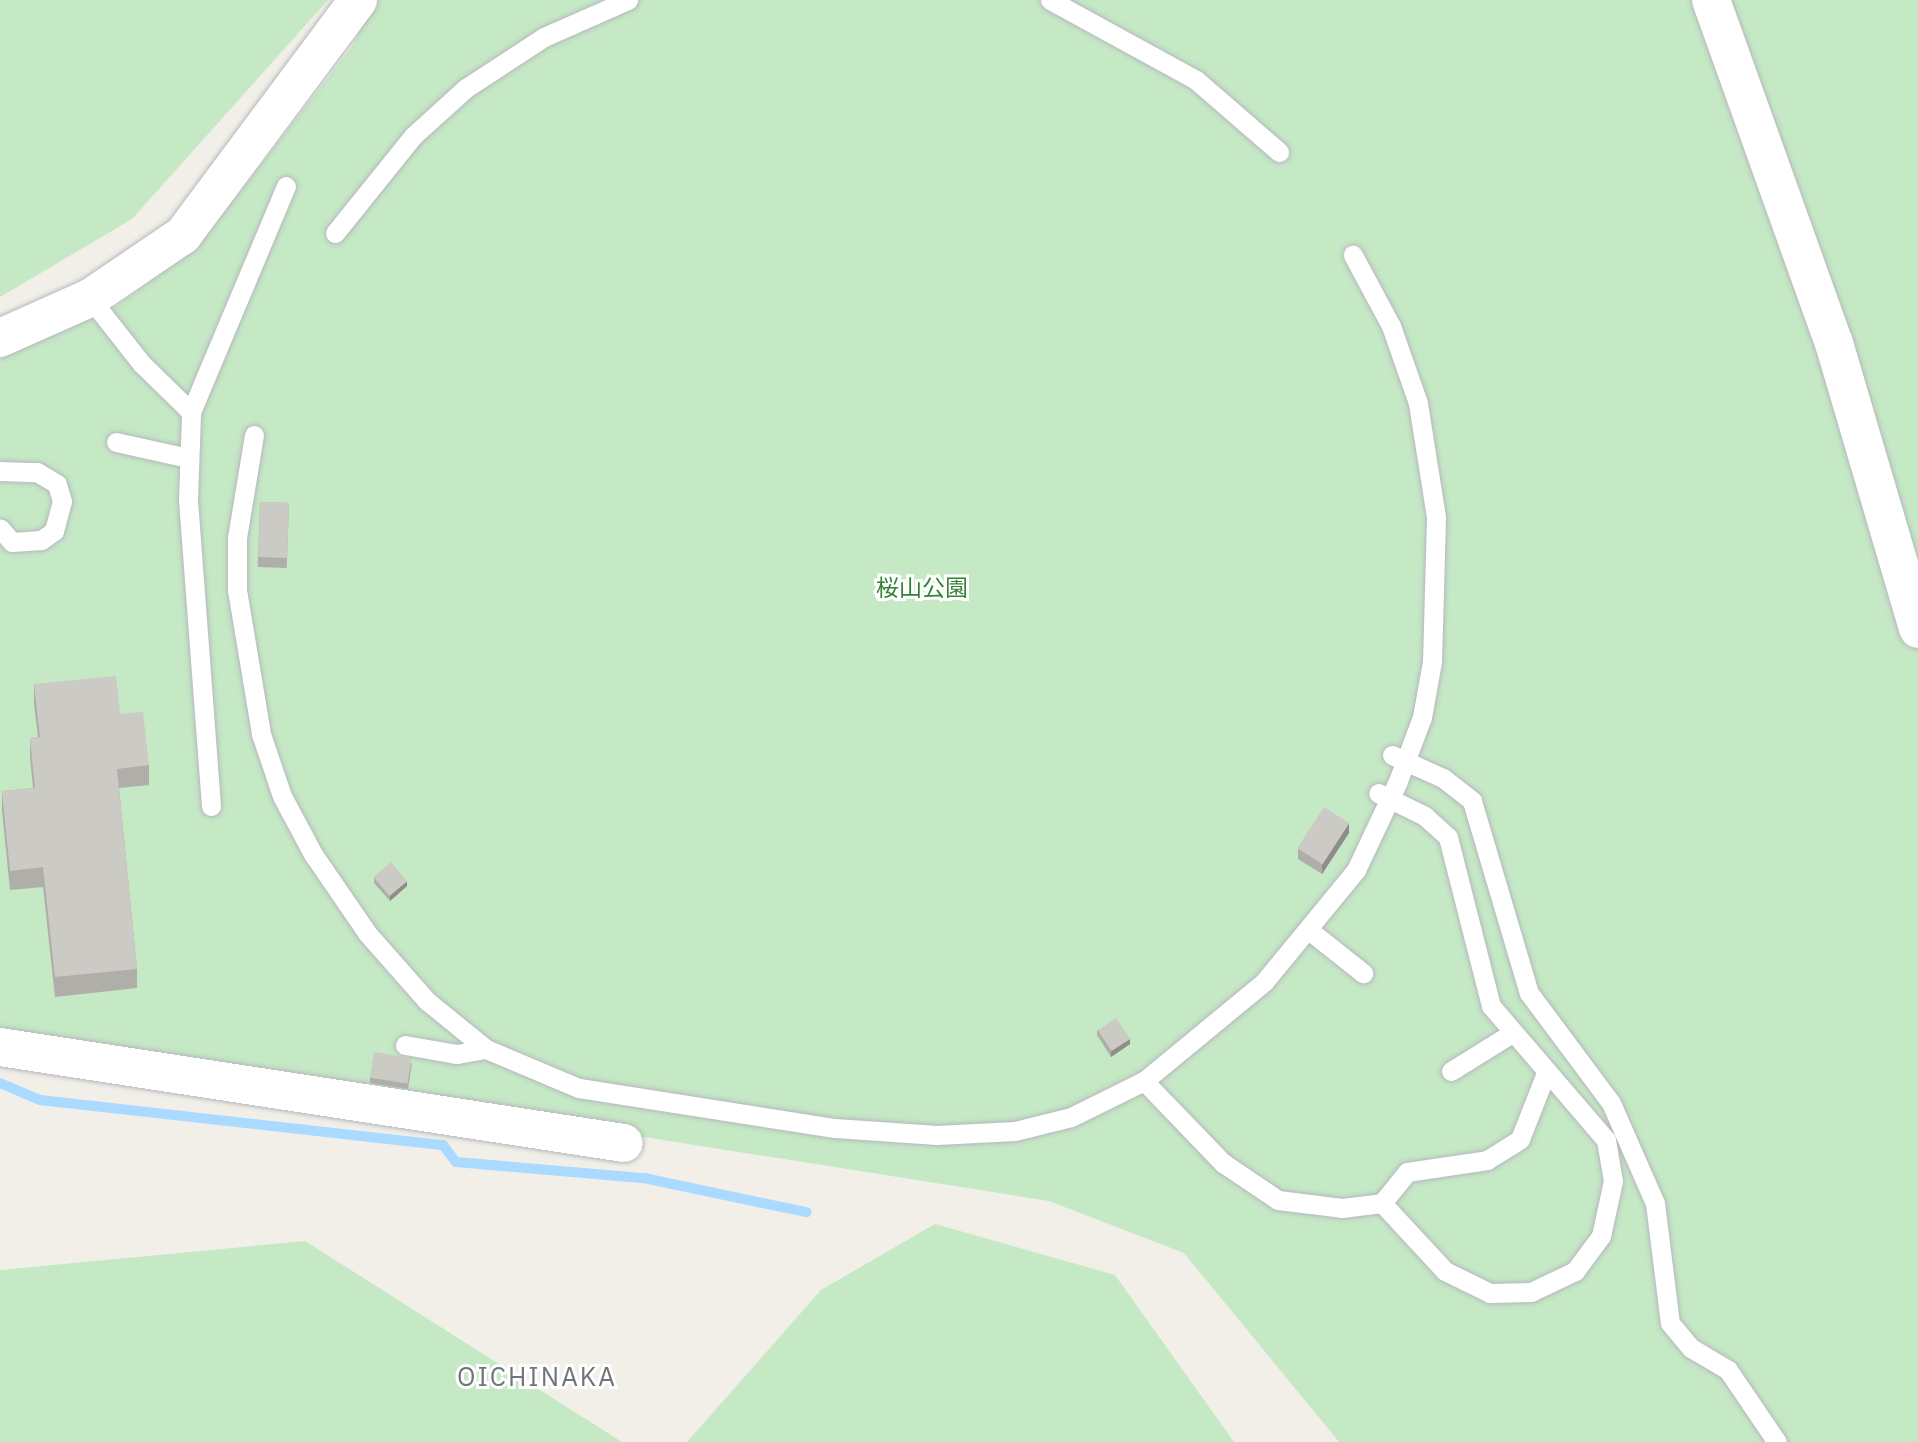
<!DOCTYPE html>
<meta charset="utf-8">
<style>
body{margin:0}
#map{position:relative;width:1918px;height:1442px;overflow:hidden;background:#f1efe8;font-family:"IBM Plex Sans","Noto Sans JP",sans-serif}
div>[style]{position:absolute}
.green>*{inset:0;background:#c5e8c5}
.stream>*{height:10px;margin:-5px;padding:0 5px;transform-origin:5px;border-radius:5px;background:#aadaff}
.roads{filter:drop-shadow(0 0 2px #b5b8bc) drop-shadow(0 0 2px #b5b8bc)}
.lane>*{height:19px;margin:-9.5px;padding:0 9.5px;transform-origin:9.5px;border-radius:9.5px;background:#fff}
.street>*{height:38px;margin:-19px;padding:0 19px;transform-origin:19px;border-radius:19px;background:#fff}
.wall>*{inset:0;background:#afaea9;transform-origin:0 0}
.shaded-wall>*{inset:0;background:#8f8d8a}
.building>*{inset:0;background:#cccac5;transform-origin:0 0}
span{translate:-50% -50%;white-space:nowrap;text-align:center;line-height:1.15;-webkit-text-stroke:6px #fff;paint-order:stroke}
.park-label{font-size:23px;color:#348238}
.quarter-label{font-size:26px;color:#70757a;letter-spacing:2px}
</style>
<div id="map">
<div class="green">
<div style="clip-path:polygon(0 0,328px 0,132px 219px,0 297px)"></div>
<div style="clip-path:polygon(377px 0,1918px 0,1918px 1442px,1339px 1442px,1184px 1253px,1049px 1201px,0 1035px,0 359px,115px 307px,197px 247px,351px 48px)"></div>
<div style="clip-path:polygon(935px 1224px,1115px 1275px,1234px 1442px,687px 1442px,821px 1290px)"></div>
<div style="clip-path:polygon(305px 1241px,532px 1385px,622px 1442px,0 1442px,0 1270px)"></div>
</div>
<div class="stream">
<div style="left:0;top:1083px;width:43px;rotate:23deg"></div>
<div style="left:40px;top:1100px;width:406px;rotate:6.4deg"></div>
<div style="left:443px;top:1145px;width:21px;rotate:53deg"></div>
<div style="left:456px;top:1162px;width:189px;rotate:4.9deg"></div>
<div style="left:644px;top:1178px;width:166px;rotate:11.9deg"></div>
</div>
<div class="roads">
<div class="lane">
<div style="left:1050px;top:0;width:166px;rotate:28.7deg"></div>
<div style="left:1196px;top:80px;width:110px;rotate:40.9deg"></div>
<div style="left:335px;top:233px;width:124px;rotate:-51.2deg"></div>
<div style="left:413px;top:136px;width:72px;rotate:-42.2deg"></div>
<div style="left:466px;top:88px;width:93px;rotate:-33.2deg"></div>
<div style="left:544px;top:37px;width:92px;rotate:-23.8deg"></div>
<div style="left:90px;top:298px;width:84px;rotate:51.8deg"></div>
<div style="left:142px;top:364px;width:69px;rotate:44.4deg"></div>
<div style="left:254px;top:435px;width:104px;rotate:99.4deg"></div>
<div style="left:237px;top:538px;width:52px;rotate:90deg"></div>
<div style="left:237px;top:590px;width:146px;rotate:80.5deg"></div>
<div style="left:261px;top:734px;width:65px;rotate:71.3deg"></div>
<div style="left:282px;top:796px;width:66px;rotate:61.9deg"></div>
<div style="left:313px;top:854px;width:96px;rotate:55.6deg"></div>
<div style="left:367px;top:933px;width:91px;rotate:48.6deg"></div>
<div style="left:427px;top:1001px;width:76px;rotate:39.1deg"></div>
<div style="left:486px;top:1049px;width:101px;rotate:22.8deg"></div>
<div style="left:579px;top:1088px;width:259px;rotate:8.9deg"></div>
<div style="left:835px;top:1128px;width:102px;rotate:3.9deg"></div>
<div style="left:937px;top:1135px;width:78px;rotate:-2.9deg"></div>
<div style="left:1015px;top:1131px;width:58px;rotate:-14deg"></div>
<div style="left:1071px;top:1117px;width:81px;rotate:-26.3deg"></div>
<div style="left:1144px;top:1081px;width:156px;rotate:-39.5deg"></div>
<div style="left:1264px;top:982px;width:145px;rotate:-50.6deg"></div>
<div style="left:1356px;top:870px;width:98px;rotate:-64.7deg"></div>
<div style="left:1398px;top:781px;width:68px;rotate:-69.4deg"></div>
<div style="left:1422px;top:717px;width:56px;rotate:-79.7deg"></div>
<div style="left:1432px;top:662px;width:145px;rotate:-88.4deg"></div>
<div style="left:1436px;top:517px;width:115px;rotate:-99deg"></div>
<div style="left:1418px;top:403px;width:82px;rotate:-109.3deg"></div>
<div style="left:1391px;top:326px;width:81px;rotate:-118.2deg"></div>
<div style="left:116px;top:442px;width:74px;rotate:12.5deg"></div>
<div style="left:0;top:471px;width:37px;rotate:2deg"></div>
<div style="left:37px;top:472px;width:23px;rotate:31deg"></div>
<div style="left:57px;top:484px;width:18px;rotate:74deg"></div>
<div style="left:62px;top:501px;width:31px;rotate:105deg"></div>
<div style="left:54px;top:531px;width:16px;rotate:145deg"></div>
<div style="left:41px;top:540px;width:29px;rotate:176deg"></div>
<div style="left:12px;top:542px;width:18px;rotate:-131deg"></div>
<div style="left:1392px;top:755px;width:56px;rotate:24.3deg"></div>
<div style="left:1443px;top:778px;width:37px;rotate:38deg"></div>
<div style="left:1472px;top:801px;width:200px;rotate:73.5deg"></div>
<div style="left:1529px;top:993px;width:137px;rotate:53.3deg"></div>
<div style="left:1611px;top:1103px;width:109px;rotate:66.3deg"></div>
<div style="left:1655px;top:1203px;width:121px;rotate:82.9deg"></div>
<div style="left:1670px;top:1323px;width:33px;rotate:50deg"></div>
<div style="left:1691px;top:1348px;width:43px;rotate:30.7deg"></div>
<div style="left:1728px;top:1370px;width:87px;rotate:55.8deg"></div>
<div style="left:211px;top:806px;width:307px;rotate:-94.3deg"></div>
<div style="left:188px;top:500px;width:88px;rotate:-88deg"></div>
<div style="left:191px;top:412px;width:245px;rotate:-67.2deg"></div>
<div style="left:1310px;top:931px;width:68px;rotate:38.4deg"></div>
<div style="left:405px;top:1045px;width:53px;rotate:9.8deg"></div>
<div style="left:457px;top:1054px;width:29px;rotate:-10deg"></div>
<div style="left:1451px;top:1071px;width:72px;rotate:-31.9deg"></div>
<div style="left:1144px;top:1081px;width:114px;rotate:46.1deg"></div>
<div style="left:1223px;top:1163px;width:66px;rotate:33.9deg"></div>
<div style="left:1278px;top:1200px;width:64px;rotate:7.1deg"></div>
<div style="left:1342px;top:1208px;width:40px;rotate:-7.1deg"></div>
<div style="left:1382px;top:1203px;width:93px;rotate:47.2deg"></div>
<div style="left:1445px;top:1271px;width:50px;rotate:26.1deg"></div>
<div style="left:1490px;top:1293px;width:41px;rotate:-1.4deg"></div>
<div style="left:1531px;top:1292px;width:49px;rotate:-25.5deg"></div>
<div style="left:1575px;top:1271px;width:44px;rotate:-53.4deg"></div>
<div style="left:1601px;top:1236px;width:56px;rotate:-77.7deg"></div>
<div style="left:1613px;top:1181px;width:42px;rotate:-99.7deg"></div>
<div style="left:1606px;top:1140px;width:177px;rotate:-130.6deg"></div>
<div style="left:1491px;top:1006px;width:174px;rotate:-104.3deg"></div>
<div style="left:1448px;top:837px;width:31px;rotate:-138deg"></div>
<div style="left:1425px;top:816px;width:52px;rotate:-153.9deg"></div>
<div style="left:1382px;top:1203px;width:40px;rotate:-51deg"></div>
<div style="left:1407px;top:1172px;width:81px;rotate:-8.5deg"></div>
<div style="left:1487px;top:1160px;width:39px;rotate:-32deg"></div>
<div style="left:1520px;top:1139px;width:71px;rotate:-68.5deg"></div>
</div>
<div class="street">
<div style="left:1711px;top:0;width:364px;rotate:70.3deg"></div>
<div style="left:1834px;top:343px;width:298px;rotate:73.6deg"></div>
<div style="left:0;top:338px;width:98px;rotate:-24deg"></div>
<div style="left:90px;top:298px;width:112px;rotate:-34.1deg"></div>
<div style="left:183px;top:235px;width:293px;rotate:-53.3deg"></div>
<div style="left:0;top:1047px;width:631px;rotate:8.75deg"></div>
</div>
</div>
<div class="wall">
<div style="left:260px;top:502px;width:29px;height:65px;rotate:2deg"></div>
<div style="clip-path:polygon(34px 684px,120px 714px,149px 765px,149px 785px,119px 788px,137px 969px,137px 988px,55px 997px,43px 887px,10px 890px,2px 811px,2px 791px,33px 788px,30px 757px,30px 738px,38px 737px,34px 704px)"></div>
<div style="clip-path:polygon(1349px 833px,1322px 874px,1298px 859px,1298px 849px)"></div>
<div style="clip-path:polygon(374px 878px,407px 886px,390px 901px,374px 883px)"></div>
<div style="clip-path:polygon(1097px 1030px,1130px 1044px,1111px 1057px,1097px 1035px)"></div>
<div style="clip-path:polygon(412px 1063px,408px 1089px,370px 1083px,370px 1078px)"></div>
</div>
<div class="shaded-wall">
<div style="clip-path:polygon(1349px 823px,1349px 833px,1322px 874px,1322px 864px)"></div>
<div style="clip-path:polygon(407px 881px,407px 886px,390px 901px,390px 896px)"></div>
<div style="clip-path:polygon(1130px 1039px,1130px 1044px,1111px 1057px,1111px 1051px)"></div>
</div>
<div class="building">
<div style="left:260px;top:502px;width:29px;height:55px;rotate:2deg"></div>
<div style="clip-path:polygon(116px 676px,120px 714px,143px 712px,149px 765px,117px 769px,137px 969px,55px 977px,43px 867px,10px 871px,2px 791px,35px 788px,30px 738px,40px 737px,34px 684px)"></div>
<div style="left:1324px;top:807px;width:30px;height:49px;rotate:33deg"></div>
<div style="left:391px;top:862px;width:25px;height:23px;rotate:50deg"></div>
<div style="left:1116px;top:1018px;width:25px;height:22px;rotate:56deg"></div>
<div style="left:374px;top:1052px;width:38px;height:26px;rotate:9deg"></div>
</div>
<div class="park-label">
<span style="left:922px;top:587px">桜山公園</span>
</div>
<div class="quarter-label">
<span style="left:537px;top:1377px">OICHINAKA</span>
</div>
</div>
